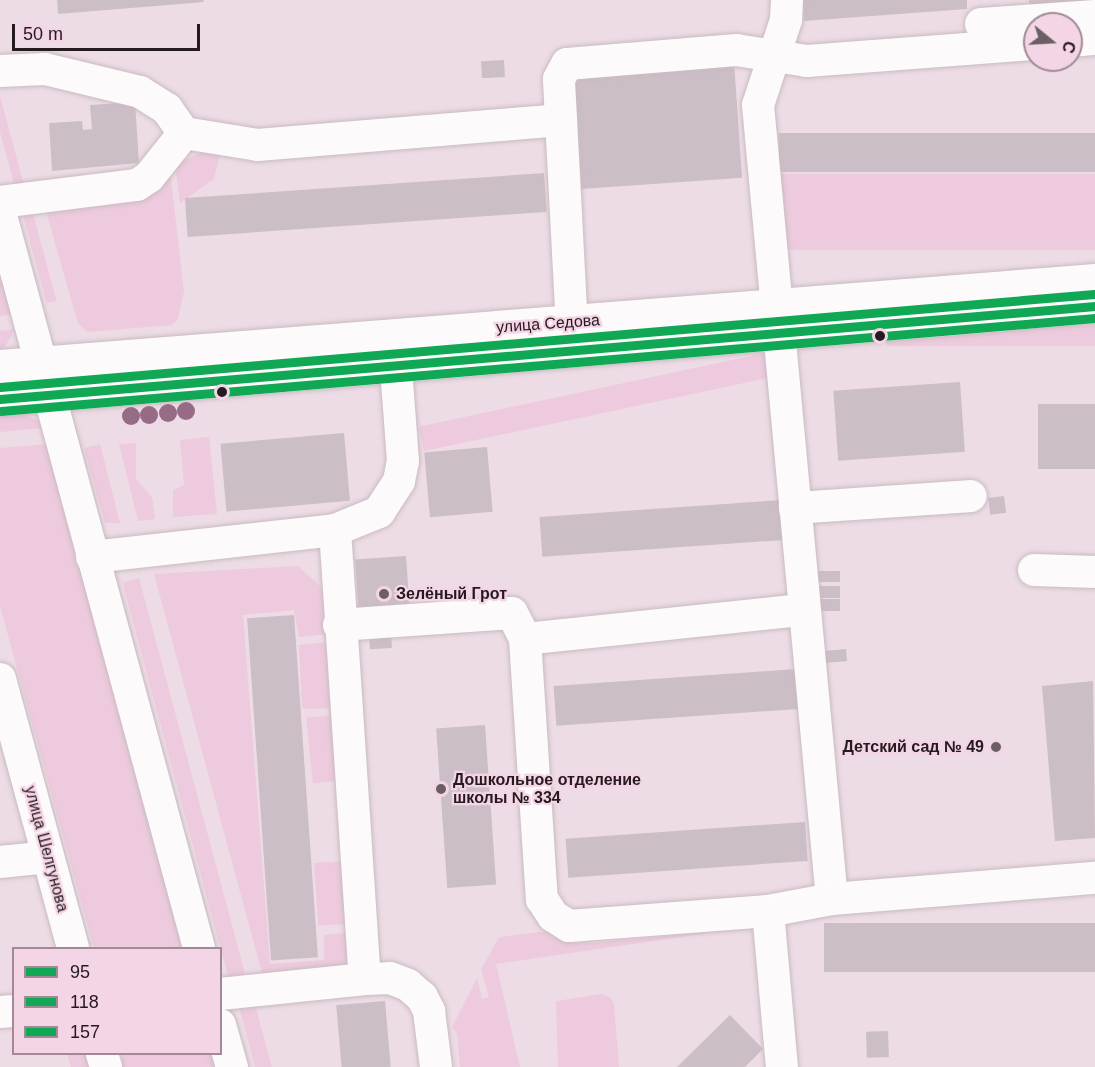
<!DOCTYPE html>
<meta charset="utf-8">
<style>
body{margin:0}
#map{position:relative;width:1095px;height:1067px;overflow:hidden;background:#eddce5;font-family:Arial,sans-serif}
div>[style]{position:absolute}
.green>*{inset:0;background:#edcadd;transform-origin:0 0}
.building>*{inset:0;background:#ccbec6;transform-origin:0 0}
.roads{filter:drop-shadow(0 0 2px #c9bbc2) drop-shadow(0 0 2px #c9bbc2)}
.minor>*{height:32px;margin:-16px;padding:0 16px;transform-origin:16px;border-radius:16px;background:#fcfafb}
.major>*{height:33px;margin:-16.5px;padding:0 16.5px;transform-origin:16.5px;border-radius:16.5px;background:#fcfafb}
.bus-1>*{height:9px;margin:-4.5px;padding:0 4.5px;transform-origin:4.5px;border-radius:4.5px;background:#10a855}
.bus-2>*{height:9px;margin:-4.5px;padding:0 4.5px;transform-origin:4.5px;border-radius:4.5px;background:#10a855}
.bus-3>*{height:9px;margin:-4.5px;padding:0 4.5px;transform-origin:4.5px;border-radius:4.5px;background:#10a855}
.trees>*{width:18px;height:18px;margin:-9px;border-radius:50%;background:#956b86}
.dots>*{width:16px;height:16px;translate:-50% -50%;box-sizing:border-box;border:3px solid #f4d5e5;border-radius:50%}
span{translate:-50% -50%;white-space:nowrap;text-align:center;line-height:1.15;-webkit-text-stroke:4.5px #f4d5e5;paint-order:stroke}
.street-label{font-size:16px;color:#251a20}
.poi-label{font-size:16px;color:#251a20;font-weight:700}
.left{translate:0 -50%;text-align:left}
.right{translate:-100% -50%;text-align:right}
.legend{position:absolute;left:12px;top:947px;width:210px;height:108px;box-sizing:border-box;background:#f4d5e5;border:2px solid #a18a96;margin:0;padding:8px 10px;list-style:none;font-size:18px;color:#251a20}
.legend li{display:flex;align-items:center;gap:12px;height:30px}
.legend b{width:30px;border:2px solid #a18a96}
.north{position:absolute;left:1023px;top:12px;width:60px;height:60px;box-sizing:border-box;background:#f4d5e5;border:2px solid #a18a96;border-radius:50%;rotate:108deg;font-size:16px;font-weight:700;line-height:24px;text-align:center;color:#251a20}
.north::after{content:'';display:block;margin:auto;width:21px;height:27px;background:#6b5e65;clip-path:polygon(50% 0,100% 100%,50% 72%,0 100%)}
.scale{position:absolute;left:12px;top:24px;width:188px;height:27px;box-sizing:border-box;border:3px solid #251a20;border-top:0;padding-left:8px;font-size:18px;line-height:21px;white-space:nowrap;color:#251a20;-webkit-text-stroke:4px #f4d5e5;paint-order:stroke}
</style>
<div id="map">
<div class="green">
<div style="clip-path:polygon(0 96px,24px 185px,15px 187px,0 132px)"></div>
<div style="clip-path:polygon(205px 151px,220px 154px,214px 179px,180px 203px,175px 164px)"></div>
<div style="clip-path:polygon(170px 171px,184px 291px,178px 319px,172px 325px,87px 332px,78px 323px,74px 310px,44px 204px)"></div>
<div style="left:1095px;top:174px;width:76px;height:320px;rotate:90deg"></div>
<div style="left:31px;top:206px;width:98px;height:10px;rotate:75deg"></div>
<div style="clip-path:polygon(0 269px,13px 314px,0 316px)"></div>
<div style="left:1095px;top:326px;width:20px;height:208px;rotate:90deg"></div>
<div style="clip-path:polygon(15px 329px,6px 345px,0 350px,0 331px)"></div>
<div style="left:770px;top:352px;width:25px;height:359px;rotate:78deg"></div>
<div style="clip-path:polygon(20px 413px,37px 420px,43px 428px,0 432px,0 414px)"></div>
<div style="clip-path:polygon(209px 437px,217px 514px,173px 517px,173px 490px,184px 485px,180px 440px)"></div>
<div style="clip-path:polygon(136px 443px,136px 479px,152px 497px,155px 519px,138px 521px,119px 444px)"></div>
<div style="clip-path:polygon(48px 444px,185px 948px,94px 948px,0 606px,0 448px)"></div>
<div style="clip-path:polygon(100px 444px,120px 523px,105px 523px,84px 448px)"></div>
<div style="clip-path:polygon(298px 566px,319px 585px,326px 599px,328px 634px,299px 637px,294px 610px,243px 615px,270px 964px,324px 960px,324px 935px,346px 933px,346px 963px,343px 968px,265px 984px,154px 574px)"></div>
<div style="left:139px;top:578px;width:419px;height:17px;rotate:75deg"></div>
<div style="clip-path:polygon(329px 642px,332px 708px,305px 709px,302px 707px,299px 645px)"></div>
<div style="left:332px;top:715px;width:66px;height:26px;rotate:84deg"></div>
<div style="left:342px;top:861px;width:63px;height:28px;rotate:86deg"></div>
<div style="clip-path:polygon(720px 921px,722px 931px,496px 964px,520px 1067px,460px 1067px,457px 1034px,452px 1027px,477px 978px,482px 999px,489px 997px,481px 970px,499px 937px,548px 931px,573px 943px,594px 943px,717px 931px)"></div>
<div style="clip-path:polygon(602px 994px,610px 997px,614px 1004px,619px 1067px,558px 1067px,556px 1001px)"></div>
<div style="left:253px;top:997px;width:73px;height:16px;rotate:75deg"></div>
<div style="clip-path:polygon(67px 1054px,85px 1054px,89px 1067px,71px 1067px)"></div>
<div style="left:122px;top:1054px;width:92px;height:14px"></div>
</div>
<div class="building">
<div style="clip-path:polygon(57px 0,203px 0,204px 2px,58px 14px)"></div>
<div style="clip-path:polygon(803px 0,967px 0,967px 9px,804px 21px)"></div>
<div style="clip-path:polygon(1029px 0,1095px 0,1095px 9px,1030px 14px)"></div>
<div style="left:504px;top:60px;width:17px;height:23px;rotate:87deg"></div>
<div style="left:734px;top:62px;width:116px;height:161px;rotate:86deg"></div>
<div style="clip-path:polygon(135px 102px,139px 163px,52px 171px,49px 123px,82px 121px,83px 130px,92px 129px,90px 105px)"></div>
<div style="left:1095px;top:133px;width:39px;height:316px;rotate:90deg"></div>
<div style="left:544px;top:173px;width:39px;height:360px;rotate:86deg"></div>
<div style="left:960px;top:382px;width:70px;height:127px;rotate:86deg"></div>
<div style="left:1095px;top:404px;width:65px;height:57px;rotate:90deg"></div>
<div style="left:344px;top:433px;width:68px;height:124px;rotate:85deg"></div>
<div style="left:487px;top:447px;width:65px;height:63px;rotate:85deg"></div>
<div style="left:1004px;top:496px;width:17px;height:16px;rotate:83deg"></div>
<div style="left:781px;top:500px;width:40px;height:242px;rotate:86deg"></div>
<div style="left:406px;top:556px;width:51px;height:51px;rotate:86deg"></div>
<div style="left:815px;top:571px;width:25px;height:11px"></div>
<div style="left:819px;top:586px;width:21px;height:12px"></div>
<div style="left:820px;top:599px;width:20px;height:12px"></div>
<div style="left:294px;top:615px;width:343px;height:47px;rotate:86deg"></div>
<div style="left:391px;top:630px;width:18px;height:22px;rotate:87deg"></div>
<div style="left:846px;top:649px;width:12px;height:25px;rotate:85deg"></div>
<div style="left:796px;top:669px;width:40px;height:243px;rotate:86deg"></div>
<div style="clip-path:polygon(1093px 681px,1095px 838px,1055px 841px,1042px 686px)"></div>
<div style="left:485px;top:725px;width:160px;height:49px;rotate:86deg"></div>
<div style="left:805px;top:822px;width:39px;height:240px;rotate:86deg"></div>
<div style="left:1095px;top:923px;width:49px;height:271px;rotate:90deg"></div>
<div style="left:385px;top:1001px;width:66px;height:49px;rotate:85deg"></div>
<div style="clip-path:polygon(730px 1015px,763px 1049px,745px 1067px,677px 1067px)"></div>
<div style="left:888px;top:1031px;width:26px;height:22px;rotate:88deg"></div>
</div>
<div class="roads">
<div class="minor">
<div style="left:787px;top:0;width:20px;rotate:93deg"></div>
<div style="left:786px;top:20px;width:89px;rotate:108.2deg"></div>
<div style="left:758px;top:105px;width:797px;rotate:84.68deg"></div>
<div style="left:832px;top:899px;width:264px;rotate:-4.6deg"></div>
<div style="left:981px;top:24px;width:114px;rotate:-4deg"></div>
<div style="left:1071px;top:41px;width:24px;rotate:-5deg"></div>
<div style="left:0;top:71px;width:45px;rotate:-2.5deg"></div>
<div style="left:45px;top:69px;width:98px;rotate:13.6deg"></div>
<div style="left:140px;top:92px;width:32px;rotate:32deg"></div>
<div style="left:167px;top:109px;width:29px;rotate:55deg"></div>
<div style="left:0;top:202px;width:138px;rotate:-7.1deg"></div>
<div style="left:137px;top:185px;width:14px;rotate:-34deg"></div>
<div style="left:149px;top:177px;width:56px;rotate:-51.5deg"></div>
<div style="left:184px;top:133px;width:75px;rotate:9.2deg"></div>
<div style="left:258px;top:145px;width:304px;rotate:-4.7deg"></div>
<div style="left:0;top:212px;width:762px;rotate:74.87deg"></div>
<div style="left:573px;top:348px;width:269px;rotate:-93deg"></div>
<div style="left:559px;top:79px;width:17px;rotate:-62deg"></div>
<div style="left:567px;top:64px;width:170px;rotate:-4.7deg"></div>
<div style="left:736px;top:50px;width:72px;rotate:8.8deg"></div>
<div style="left:807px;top:61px;width:229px;rotate:-4.3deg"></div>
<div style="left:795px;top:508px;width:176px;rotate:-3.9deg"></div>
<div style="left:335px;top:530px;width:48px;rotate:-22.2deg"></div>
<div style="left:379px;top:512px;width:37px;rotate:-57deg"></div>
<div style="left:399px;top:481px;width:20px;rotate:-79deg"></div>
<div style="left:403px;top:461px;width:121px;rotate:-94.3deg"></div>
<div style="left:92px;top:557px;width:244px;rotate:-6.3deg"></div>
<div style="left:335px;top:530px;width:450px;rotate:86.2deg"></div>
<div style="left:365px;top:979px;width:25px;rotate:-2deg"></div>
<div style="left:390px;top:978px;width:19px;rotate:21deg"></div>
<div style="left:408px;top:985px;width:18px;rotate:41deg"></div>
<div style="left:422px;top:997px;width:16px;rotate:63deg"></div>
<div style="left:429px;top:1011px;width:56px;rotate:82.9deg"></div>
<div style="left:1034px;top:570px;width:61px;rotate:1.9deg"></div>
<div style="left:339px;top:625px;width:173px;rotate:-4deg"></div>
<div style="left:512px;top:613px;width:29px;rotate:63deg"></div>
<div style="left:525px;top:639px;width:261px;rotate:86.3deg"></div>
<div style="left:542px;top:899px;width:20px;rotate:57deg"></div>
<div style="left:553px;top:916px;width:19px;rotate:32deg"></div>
<div style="left:569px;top:926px;width:200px;rotate:-4.3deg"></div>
<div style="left:768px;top:911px;width:65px;rotate:-10.6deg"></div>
<div style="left:525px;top:639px;width:280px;rotate:-6deg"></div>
<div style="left:0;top:679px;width:279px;rotate:74.8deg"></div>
<div style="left:0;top:862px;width:48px;rotate:-5.9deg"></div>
<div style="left:768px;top:911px;width:157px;rotate:84.9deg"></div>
<div style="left:220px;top:994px;width:146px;rotate:-5.9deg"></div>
<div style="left:0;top:1012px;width:14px;rotate:-4deg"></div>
<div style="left:220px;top:1025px;width:44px;rotate:74.1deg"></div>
<div style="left:102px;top:1054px;width:14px;rotate:73deg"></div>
</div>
<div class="major">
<div style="left:0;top:366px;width:1098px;rotate:-4.49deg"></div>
<div style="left:0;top:399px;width:1099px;rotate:-4.85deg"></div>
</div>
</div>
<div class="bus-1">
<div style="left:0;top:399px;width:1099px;rotate:-4.85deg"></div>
</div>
<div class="bus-2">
<div style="left:1px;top:411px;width:1098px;rotate:-4.86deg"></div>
</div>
<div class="bus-3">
<div style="left:0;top:387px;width:1098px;rotate:-4.86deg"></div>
</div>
<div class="trees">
<div style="left:186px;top:411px"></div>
<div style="left:168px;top:413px"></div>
<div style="left:149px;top:415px"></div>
<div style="left:131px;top:416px"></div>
</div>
<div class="dots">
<div style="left:880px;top:336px;background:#251a20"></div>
<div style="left:222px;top:392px;background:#251a20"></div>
<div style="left:384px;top:594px;background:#6b5e65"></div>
<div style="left:996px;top:747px;background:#6b5e65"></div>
<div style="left:441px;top:789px;background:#6b5e65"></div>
</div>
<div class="street-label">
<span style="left:548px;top:324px;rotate:-4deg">улица Седова</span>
<span style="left:46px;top:849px;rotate:75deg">улица Шелгунова</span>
</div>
<div class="poi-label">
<span class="left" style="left:396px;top:594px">Зелёный Грот</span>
<span class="right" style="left:984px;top:747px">Детский сад № 49</span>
<span class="left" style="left:453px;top:789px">Дошкольное отделение<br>школы № 334</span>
</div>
<ul class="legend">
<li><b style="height:8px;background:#10a855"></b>95</li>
<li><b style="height:8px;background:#10a855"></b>118</li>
<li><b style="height:8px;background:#10a855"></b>157</li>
</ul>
<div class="north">С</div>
<div class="scale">50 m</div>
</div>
